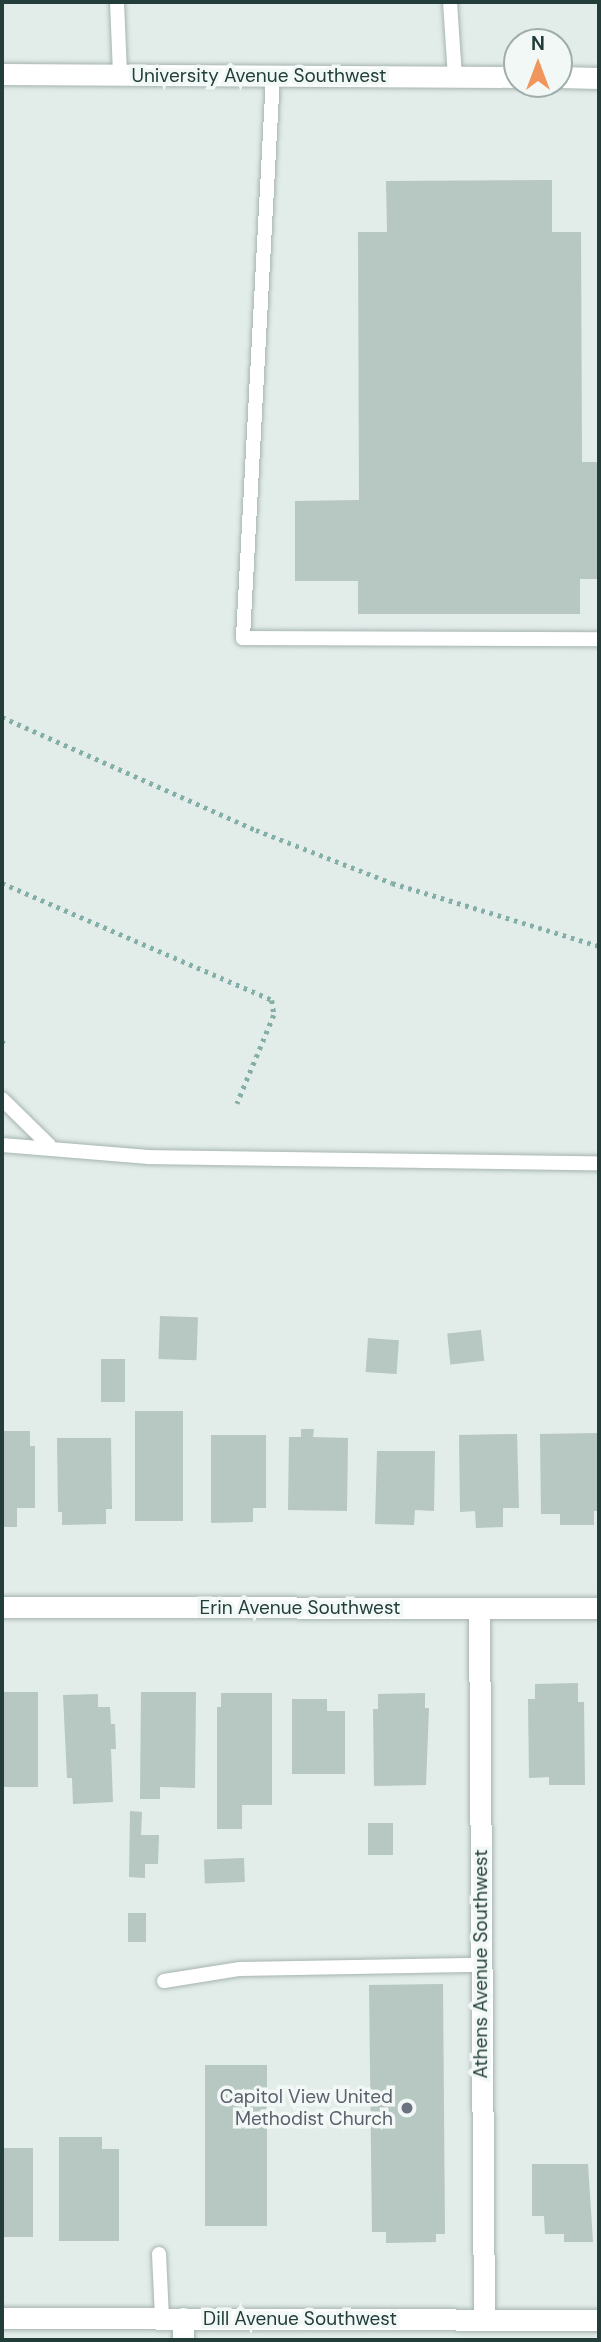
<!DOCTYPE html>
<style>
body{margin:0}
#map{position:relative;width:601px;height:2342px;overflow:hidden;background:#e2ece9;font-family:"DM Sans",sans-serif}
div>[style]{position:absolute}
.building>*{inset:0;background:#b7c7c2;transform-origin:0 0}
.path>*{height:4.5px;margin-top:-2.25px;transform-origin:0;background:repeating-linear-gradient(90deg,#83afa8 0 3.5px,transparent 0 8.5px)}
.roads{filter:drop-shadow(0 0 2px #a5b4b1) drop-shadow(0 0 2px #a5b4b1)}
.lane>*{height:14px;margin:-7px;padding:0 7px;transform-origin:7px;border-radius:7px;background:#fff}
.street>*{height:21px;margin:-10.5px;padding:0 10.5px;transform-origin:10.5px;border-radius:10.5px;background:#fff}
.secondary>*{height:21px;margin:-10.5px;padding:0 10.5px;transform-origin:10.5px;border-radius:10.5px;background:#fff}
.dots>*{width:19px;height:19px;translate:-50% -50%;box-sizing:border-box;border:4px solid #f2f8f6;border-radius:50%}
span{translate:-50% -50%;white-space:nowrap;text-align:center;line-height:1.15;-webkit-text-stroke:7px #f2f8f6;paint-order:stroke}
.street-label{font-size:19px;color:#223d3a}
.worship-label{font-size:19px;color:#5b616d}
.right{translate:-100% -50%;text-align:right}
.frame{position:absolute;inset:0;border:4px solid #223d3a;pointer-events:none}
.north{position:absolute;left:503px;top:28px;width:70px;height:70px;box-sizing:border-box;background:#f2f8f6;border:2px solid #9fadab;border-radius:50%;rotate:0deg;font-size:19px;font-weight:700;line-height:28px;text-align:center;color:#223d3a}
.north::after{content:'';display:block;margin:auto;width:24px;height:32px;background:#f0965c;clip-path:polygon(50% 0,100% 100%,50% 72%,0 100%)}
</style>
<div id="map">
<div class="building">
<div style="clip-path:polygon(552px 180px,552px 232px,581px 232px,582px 462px,599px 462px,599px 579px,580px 579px,580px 614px,358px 614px,358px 581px,295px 581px,295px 501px,359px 500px,358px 232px,387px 232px,386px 181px)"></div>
<div style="left:160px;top:1316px;width:38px;height:43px;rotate:2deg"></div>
<div style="left:481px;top:1330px;width:31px;height:34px;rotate:84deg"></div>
<div style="left:368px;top:1338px;width:31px;height:34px;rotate:4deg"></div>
<div style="left:125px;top:1359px;width:43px;height:24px;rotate:90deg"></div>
<div style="left:135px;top:1411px;width:48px;height:110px"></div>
<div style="clip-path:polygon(301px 1429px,314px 1429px,313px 1437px,348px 1438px,347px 1511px,288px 1510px,289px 1437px,301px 1437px)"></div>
<div style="clip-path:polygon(2px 1431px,30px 1431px,30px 1446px,35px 1446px,35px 1508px,17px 1508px,17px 1527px,2px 1527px)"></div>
<div style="clip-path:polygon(599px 1433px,599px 1511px,594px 1511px,594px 1525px,560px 1525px,560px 1514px,541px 1514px,540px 1434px)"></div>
<div style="clip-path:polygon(517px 1434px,519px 1508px,503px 1508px,503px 1527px,476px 1528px,475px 1511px,460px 1512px,459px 1435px)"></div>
<div style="clip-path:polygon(211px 1435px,266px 1435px,266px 1508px,253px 1508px,253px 1522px,211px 1523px)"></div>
<div style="clip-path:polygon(57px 1438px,111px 1438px,112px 1509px,106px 1509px,106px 1524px,62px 1525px,62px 1512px,58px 1512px)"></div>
<div style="clip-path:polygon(377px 1451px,435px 1451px,434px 1511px,415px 1510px,414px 1525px,375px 1524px)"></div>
<div style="clip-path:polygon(578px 1683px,578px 1702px,584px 1702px,585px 1785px,549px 1785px,549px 1777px,529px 1778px,528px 1699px,535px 1699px,535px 1684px)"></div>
<div style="left:2px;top:1692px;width:36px;height:95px"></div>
<div style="clip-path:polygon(141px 1692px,196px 1692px,195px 1788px,160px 1787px,160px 1799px,140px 1799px)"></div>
<div style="clip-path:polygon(221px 1693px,272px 1693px,272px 1805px,242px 1805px,242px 1829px,217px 1829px,217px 1707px,221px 1707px)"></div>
<div style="clip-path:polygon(425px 1693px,425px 1708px,429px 1708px,426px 1785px,374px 1786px,373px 1709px,378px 1709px,378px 1694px)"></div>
<div style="clip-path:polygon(98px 1694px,98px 1707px,110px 1707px,111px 1724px,115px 1724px,116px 1749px,111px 1749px,113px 1802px,73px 1804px,72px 1778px,67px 1778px,63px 1695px)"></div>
<div style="clip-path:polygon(292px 1699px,327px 1699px,327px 1711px,345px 1711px,345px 1774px,292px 1774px)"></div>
<div style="clip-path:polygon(130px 1811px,142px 1812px,141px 1835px,159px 1835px,158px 1864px,145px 1864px,145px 1878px,129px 1877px)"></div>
<div style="left:368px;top:1823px;width:25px;height:32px"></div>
<div style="left:244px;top:1858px;width:24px;height:40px;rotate:88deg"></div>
<div style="left:128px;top:1913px;width:18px;height:29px"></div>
<div style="clip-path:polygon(443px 1984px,445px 2234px,436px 2234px,436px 2242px,386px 2243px,386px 2232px,372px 2232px,369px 1985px)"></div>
<div style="left:205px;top:2065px;width:62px;height:161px"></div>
<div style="clip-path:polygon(59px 2137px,102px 2137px,102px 2149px,119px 2149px,119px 2241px,59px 2241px)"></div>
<div style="left:2px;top:2148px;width:31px;height:89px"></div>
<div style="clip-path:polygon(532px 2164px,588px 2164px,593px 2242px,564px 2242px,564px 2234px,545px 2234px,544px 2216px,532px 2216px)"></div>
</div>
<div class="path">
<div style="left:2px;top:717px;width:278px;rotate:24deg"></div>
<div style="left:256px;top:830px;width:146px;rotate:21.3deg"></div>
<div style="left:392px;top:883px;width:216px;rotate:16.9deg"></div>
<div style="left:2px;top:883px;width:294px;rotate:23.4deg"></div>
<div style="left:272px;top:1000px;width:15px;rotate:82deg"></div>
<div style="left:274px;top:1015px;width:96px;rotate:112.6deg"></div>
<div style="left:2px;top:1043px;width:3px;rotate:-72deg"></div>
</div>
<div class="roads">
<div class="lane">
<div style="left:117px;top:2px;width:73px;rotate:87.6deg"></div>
<div style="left:450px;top:2px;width:75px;rotate:86.2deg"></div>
<div style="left:273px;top:76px;width:563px;rotate:93.06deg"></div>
<div style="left:243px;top:638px;width:356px;rotate:0.2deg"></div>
<div style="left:2px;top:1099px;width:66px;rotate:44.4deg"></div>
<div style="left:2px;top:1145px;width:147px;rotate:4.7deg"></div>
<div style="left:149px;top:1157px;width:450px;rotate:0.8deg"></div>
<div style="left:164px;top:1981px;width:77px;rotate:-9deg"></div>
<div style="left:240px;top:1969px;width:241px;rotate:-1deg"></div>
<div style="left:159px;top:2254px;width:64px;rotate:87.3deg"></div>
</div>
<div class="street">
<div style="left:2px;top:74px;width:515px;rotate:0.33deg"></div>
<div style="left:559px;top:77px;width:40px;rotate:1.4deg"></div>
<div style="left:2px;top:1607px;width:597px;rotate:0.1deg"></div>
<div style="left:479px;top:1608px;width:711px;rotate:89.6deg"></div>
<div style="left:183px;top:2340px;width:22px;rotate:-90deg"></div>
</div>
<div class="secondary">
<div style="left:2px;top:2318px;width:597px;rotate:0.19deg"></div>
</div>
</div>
<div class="dots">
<div style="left:407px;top:2108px;background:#6b7280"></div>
</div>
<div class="street-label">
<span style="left:259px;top:76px">University Avenue Southwest</span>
<span style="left:300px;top:1608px">Erin Avenue Southwest</span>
<span style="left:481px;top:1964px;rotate:-90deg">Athens Avenue Southwest</span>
<span style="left:300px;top:2319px">Dill Avenue Southwest</span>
</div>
<div class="worship-label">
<span class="right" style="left:393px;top:2108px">Capitol View United<br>Methodist Church</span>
</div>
<div class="frame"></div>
<div class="north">N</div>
</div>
